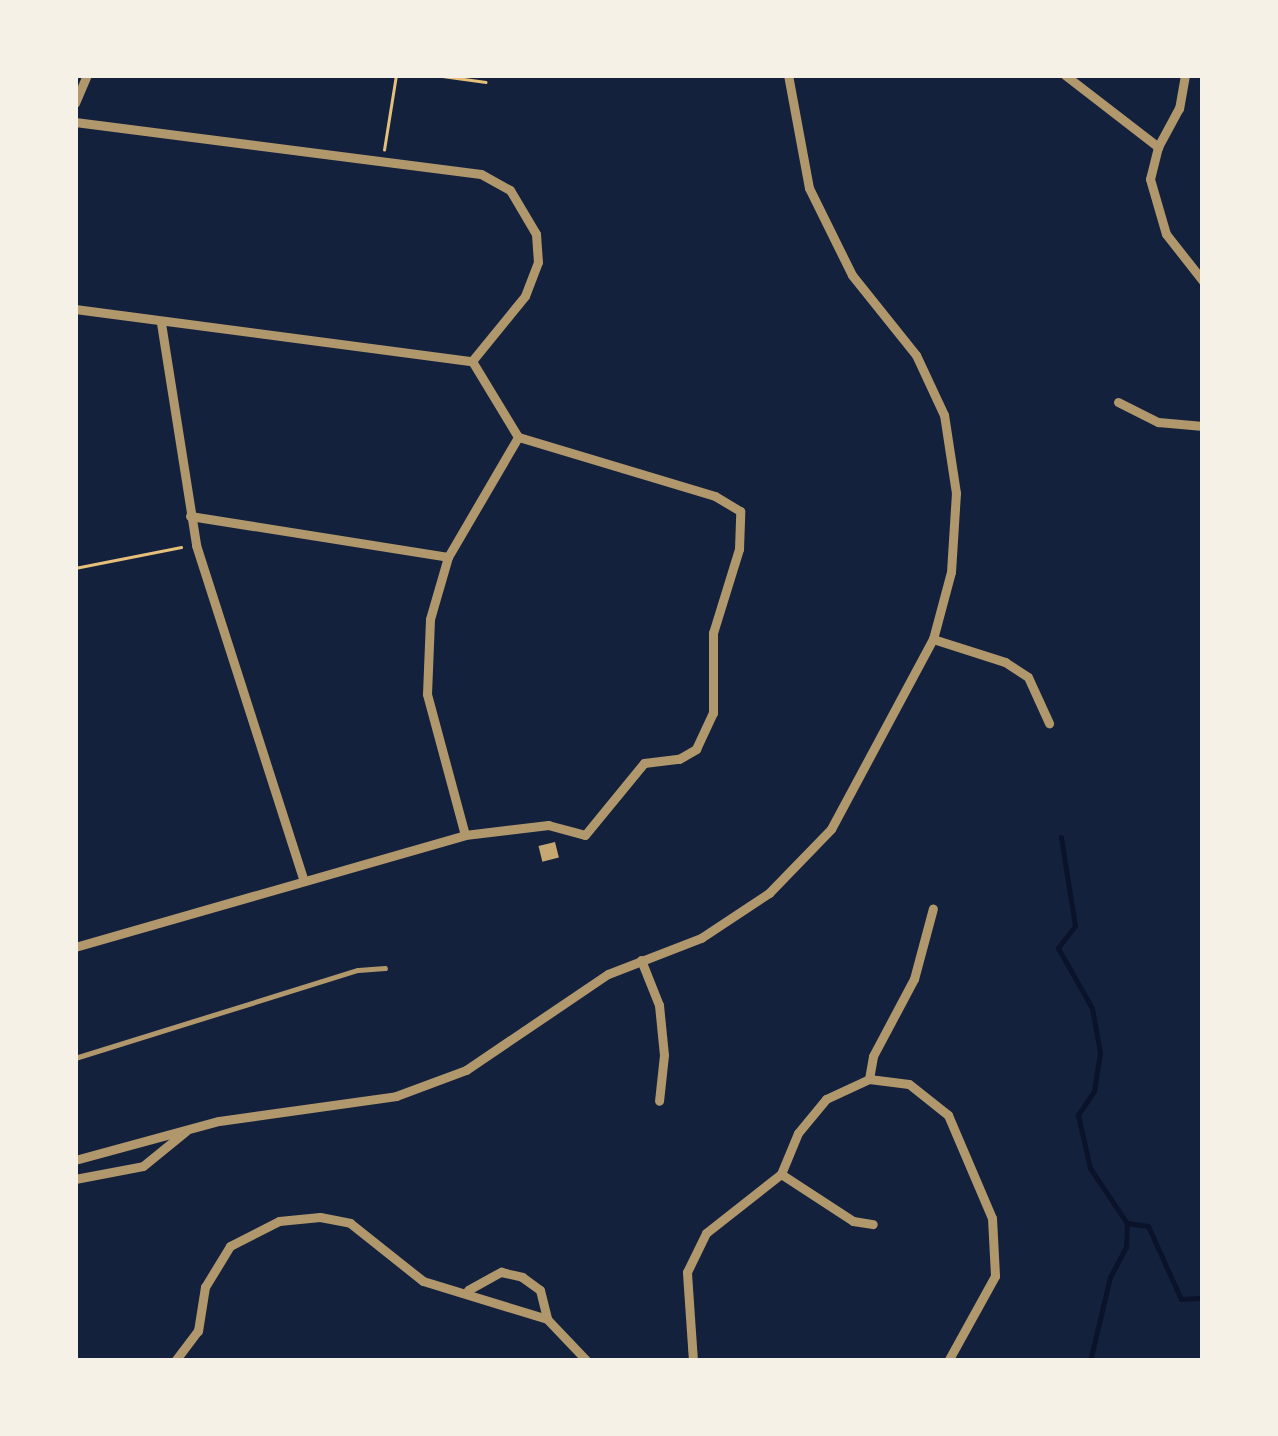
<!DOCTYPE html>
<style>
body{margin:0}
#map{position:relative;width:1278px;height:1436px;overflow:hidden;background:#14213d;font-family:"Sofia Sans Condensed",sans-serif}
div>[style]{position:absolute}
.stream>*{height:5px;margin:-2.5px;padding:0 2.5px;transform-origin:2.5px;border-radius:2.5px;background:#0b132b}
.building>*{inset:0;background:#c6a872;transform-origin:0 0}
.path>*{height:2.5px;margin:-1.25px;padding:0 1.25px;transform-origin:1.25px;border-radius:1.25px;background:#e5c07b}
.service>*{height:5px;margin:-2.5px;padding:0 2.5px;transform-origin:2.5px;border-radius:2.5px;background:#b1986c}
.minor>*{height:9px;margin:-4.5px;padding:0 4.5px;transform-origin:4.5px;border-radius:4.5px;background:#b1986c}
span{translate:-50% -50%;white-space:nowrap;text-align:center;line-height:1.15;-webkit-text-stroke:10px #f6f1e7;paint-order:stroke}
.frame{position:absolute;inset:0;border:78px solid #f6f1e7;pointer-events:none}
</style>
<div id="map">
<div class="stream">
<div style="left:1061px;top:837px;width:90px;rotate:81.1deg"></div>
<div style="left:1075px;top:926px;width:28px;rotate:128deg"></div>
<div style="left:1058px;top:948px;width:69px;rotate:60.5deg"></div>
<div style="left:1092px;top:1008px;width:46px;rotate:79.9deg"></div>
<div style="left:1100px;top:1053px;width:38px;rotate:99deg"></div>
<div style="left:1094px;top:1091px;width:29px;rotate:124deg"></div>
<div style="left:1078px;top:1115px;width:54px;rotate:77.2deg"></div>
<div style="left:1090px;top:1168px;width:66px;rotate:56.1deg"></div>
<div style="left:1127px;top:1223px;width:21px;rotate:8deg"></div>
<div style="left:1148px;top:1226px;width:80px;rotate:65.7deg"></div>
<div style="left:1181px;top:1299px;width:22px;rotate:-3deg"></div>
<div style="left:1090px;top:1361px;width:86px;rotate:-76.6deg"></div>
<div style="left:1110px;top:1277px;width:34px;rotate:-62deg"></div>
<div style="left:1126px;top:1247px;width:24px;rotate:-88deg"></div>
</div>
<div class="building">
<div style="left:555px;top:842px;width:16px;height:17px;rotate:76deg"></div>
</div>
<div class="path">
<div style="left:435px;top:75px;width:51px;rotate:7.8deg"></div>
<div style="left:384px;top:150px;width:76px;rotate:-80.9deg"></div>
<div style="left:75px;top:568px;width:108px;rotate:-11.2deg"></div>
</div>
<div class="service">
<div style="left:75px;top:1058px;width:296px;rotate:-17.3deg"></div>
<div style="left:358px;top:970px;width:27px;rotate:-4deg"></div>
</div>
<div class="minor">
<div style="left:1065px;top:75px;width:118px;rotate:37.7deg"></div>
<div style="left:1185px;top:75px;width:34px;rotate:100deg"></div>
<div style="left:1179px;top:108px;width:44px;rotate:118.3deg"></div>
<div style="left:1158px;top:147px;width:33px;rotate:104deg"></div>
<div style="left:1150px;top:179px;width:57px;rotate:73.8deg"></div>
<div style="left:1166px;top:234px;width:60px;rotate:51.8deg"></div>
<div style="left:75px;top:103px;width:30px;rotate:-67deg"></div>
<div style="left:75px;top:122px;width:409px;rotate:7.3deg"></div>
<div style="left:481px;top:174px;width:33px;rotate:29deg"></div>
<div style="left:510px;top:190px;width:51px;rotate:59.4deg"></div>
<div style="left:536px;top:234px;width:28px;rotate:86deg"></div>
<div style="left:538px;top:262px;width:36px;rotate:111deg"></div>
<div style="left:525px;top:296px;width:84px;rotate:129.2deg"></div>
<div style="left:75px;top:309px;width:400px;rotate:7.5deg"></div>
<div style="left:472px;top:361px;width:89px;rotate:58.8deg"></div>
<div style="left:161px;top:323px;width:225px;rotate:81deg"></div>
<div style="left:196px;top:545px;width:353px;rotate:72.2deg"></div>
<div style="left:1118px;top:402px;width:45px;rotate:26.6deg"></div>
<div style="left:1158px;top:422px;width:45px;rotate:5.1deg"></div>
<div style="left:190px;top:516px;width:261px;rotate:9deg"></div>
<div style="left:933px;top:639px;width:76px;rotate:17.7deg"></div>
<div style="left:1005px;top:662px;width:27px;rotate:33deg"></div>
<div style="left:1028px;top:677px;width:51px;rotate:65.5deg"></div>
<div style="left:465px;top:835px;width:146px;rotate:-105.1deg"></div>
<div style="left:427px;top:694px;width:75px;rotate:-87.7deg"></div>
<div style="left:430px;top:619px;width:65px;rotate:-73.8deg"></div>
<div style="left:448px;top:557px;width:139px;rotate:-59.7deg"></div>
<div style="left:75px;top:947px;width:406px;rotate:-16deg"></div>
<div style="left:465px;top:835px;width:84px;rotate:-6.9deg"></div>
<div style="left:548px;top:825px;width:38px;rotate:15deg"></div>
<div style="left:585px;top:835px;width:93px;rotate:-50.7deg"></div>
<div style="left:644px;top:763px;width:35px;rotate:-7deg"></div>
<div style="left:679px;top:759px;width:20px;rotate:-30deg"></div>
<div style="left:696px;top:749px;width:40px;rotate:-65deg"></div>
<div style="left:713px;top:713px;width:80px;rotate:-90deg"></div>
<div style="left:713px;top:633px;width:88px;rotate:-72.8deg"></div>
<div style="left:739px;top:549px;width:38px;rotate:-88deg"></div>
<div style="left:740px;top:511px;width:29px;rotate:-149deg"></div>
<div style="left:715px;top:496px;width:206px;rotate:-163.3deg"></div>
<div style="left:641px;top:960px;width:48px;rotate:68.2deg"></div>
<div style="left:659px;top:1005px;width:50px;rotate:84.3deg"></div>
<div style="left:664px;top:1055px;width:46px;rotate:96.2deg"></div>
<div style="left:869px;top:1079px;width:23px;rotate:-80deg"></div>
<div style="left:873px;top:1056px;width:87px;rotate:-62deg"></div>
<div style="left:914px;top:979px;width:73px;rotate:-75deg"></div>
<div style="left:75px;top:1160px;width:149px;rotate:-15.2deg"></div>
<div style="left:219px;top:1121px;width:179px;rotate:-8deg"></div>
<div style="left:396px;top:1096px;width:75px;rotate:-20.4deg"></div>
<div style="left:466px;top:1070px;width:171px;rotate:-34.1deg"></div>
<div style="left:608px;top:974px;width:100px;rotate:-21.2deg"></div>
<div style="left:701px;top:938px;width:82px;rotate:-33.5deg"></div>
<div style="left:769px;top:893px;width:89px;rotate:-45.9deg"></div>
<div style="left:831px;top:829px;width:216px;rotate:-61.8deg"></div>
<div style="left:933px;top:639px;width:69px;rotate:-75deg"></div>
<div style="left:951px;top:572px;width:79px;rotate:-86.4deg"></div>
<div style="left:956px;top:493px;width:79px;rotate:-98.7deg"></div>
<div style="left:944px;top:415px;width:66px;rotate:-115deg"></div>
<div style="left:916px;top:355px;width:102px;rotate:-128.7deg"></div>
<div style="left:852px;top:275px;width:97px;rotate:-116.3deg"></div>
<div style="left:809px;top:188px;width:115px;rotate:-100.5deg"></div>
<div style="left:781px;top:1174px;width:86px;rotate:33.1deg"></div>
<div style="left:853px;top:1221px;width:20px;rotate:9deg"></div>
<div style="left:75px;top:1179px;width:69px;rotate:-10.8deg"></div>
<div style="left:143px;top:1166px;width:55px;rotate:-39.1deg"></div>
<div style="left:468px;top:1290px;width:38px;rotate:-29deg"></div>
<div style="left:501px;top:1272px;width:22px;rotate:13deg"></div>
<div style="left:522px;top:1277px;width:22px;rotate:36deg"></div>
<div style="left:540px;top:1290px;width:30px;rotate:76deg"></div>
<div style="left:175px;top:1361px;width:38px;rotate:-53deg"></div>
<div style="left:198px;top:1331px;width:45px;rotate:-81deg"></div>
<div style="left:205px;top:1287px;width:48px;rotate:-58.6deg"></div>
<div style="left:230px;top:1246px;width:55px;rotate:-27deg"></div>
<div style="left:279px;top:1221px;width:41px;rotate:-5.6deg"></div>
<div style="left:320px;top:1217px;width:31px;rotate:11deg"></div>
<div style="left:350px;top:1223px;width:93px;rotate:38.5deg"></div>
<div style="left:423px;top:1281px;width:130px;rotate:17deg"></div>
<div style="left:547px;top:1319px;width:58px;rotate:46.4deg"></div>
<div style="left:693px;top:1361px;width:89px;rotate:-93.9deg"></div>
<div style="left:687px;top:1272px;width:43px;rotate:-64deg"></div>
<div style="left:706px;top:1233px;width:95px;rotate:-38.2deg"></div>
<div style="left:781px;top:1174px;width:44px;rotate:-67.5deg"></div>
<div style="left:798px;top:1133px;width:44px;rotate:-50.5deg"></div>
<div style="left:826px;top:1099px;width:47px;rotate:-24.9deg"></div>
<div style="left:869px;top:1079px;width:40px;rotate:7.1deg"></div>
<div style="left:909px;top:1084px;width:50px;rotate:38.5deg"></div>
<div style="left:948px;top:1115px;width:112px;rotate:66.9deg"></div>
<div style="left:992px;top:1218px;width:58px;rotate:87deg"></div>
<div style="left:995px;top:1276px;width:97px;rotate:118.9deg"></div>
</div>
<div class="frame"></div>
</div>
